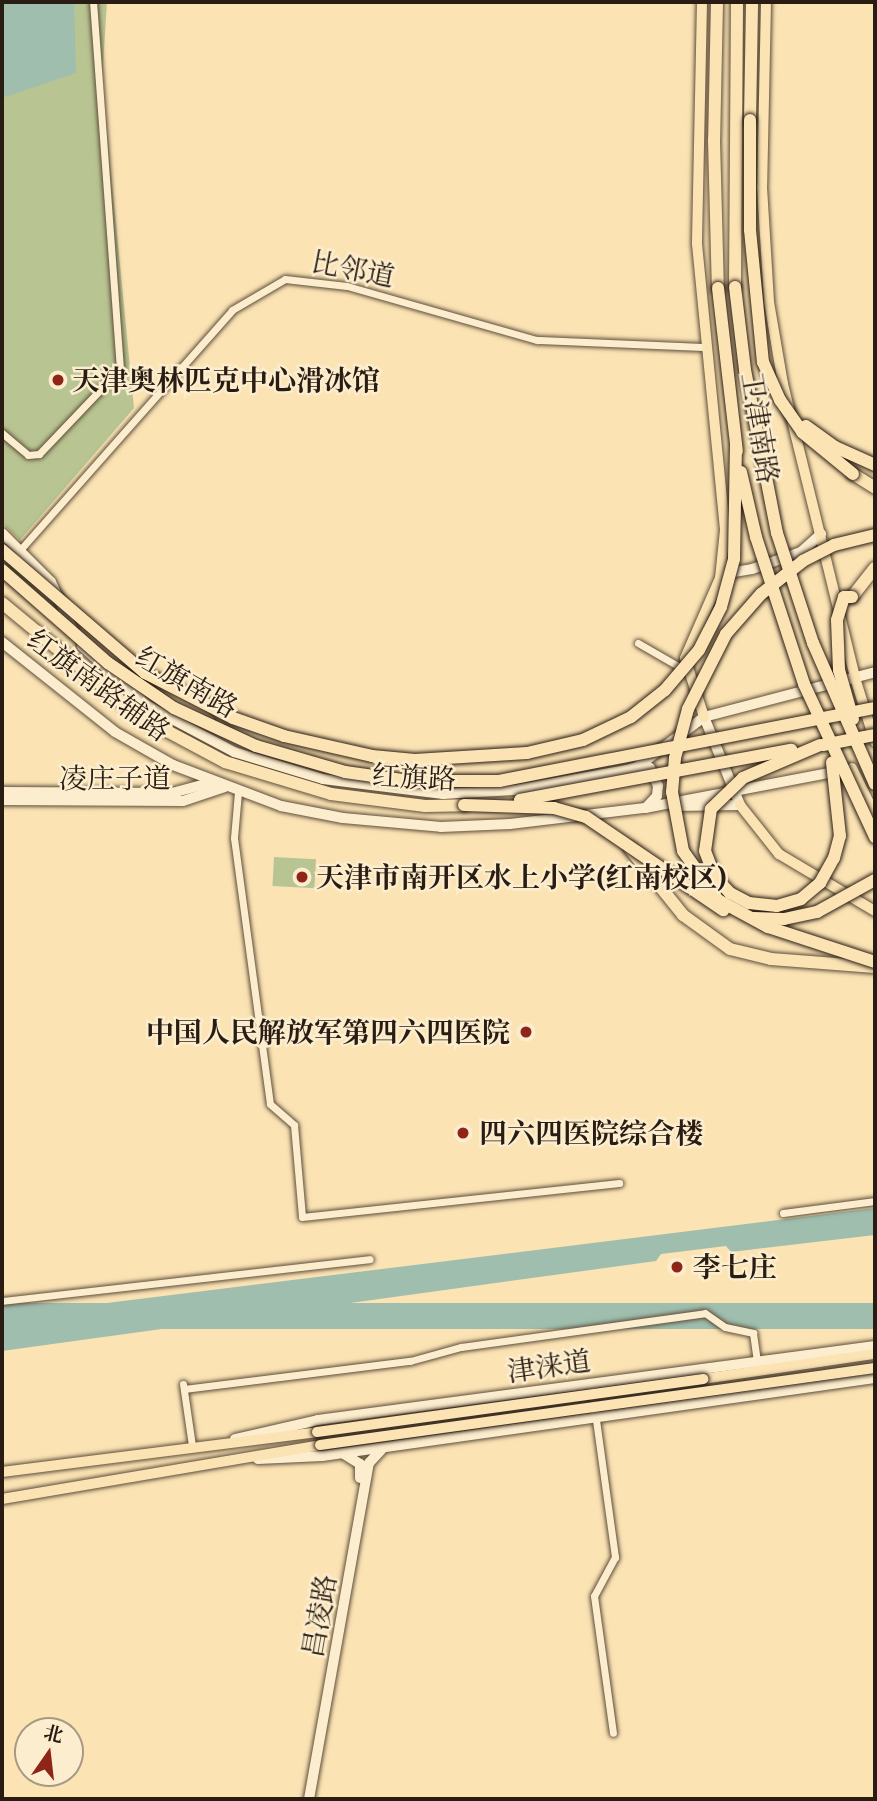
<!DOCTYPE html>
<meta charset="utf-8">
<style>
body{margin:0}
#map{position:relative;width:877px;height:1801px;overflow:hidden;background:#fbe3b4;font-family:"Gentium Book Plus","Noto Serif SC",serif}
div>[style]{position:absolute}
.green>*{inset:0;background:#b8c592;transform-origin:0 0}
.water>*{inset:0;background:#9fbeae;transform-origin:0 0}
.roads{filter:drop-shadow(0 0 2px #5e4e3b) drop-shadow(0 0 2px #5e4e3b)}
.street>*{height:7px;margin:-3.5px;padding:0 3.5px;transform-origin:3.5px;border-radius:3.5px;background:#fcedce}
.secondary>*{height:10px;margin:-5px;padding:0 5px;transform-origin:5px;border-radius:5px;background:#fcedce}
.primary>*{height:10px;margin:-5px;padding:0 5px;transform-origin:5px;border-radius:5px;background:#fbe3b4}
.highway>*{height:12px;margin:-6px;padding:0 6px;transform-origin:6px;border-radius:6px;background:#fbe3b4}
.bridges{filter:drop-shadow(0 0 2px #291c13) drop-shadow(0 0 2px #291c13)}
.primary-bridge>*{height:10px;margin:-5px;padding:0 5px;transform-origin:5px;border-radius:5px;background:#fbe3b4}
.highway-bridge>*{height:12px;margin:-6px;padding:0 6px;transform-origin:6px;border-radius:6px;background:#fbe3b4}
.dots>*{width:19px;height:19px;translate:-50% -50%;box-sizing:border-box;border:4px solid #fcedce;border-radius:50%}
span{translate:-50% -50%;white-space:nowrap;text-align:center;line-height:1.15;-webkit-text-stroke:5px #fcedce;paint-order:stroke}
.street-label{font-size:28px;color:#291c13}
.poi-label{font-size:28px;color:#291c13;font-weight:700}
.left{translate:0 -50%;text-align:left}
.right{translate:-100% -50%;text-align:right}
.frame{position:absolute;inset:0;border:4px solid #291c13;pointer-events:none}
.north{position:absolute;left:14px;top:1717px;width:70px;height:70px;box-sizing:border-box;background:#fcedce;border:2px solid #a89983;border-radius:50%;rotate:14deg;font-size:19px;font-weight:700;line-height:28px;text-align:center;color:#291c13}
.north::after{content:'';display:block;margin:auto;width:24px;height:32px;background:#8f2418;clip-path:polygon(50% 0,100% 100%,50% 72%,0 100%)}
</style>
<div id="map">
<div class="green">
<div style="clip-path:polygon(2px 2px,107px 2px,102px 80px,134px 408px,20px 540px,2px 523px)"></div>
<div style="left:274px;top:857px;width:42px;height:29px;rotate:3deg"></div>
</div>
<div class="water">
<div style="clip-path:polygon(2px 2px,74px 2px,76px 73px,2px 98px)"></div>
<div style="clip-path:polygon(875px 1208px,875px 1235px,731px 1252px,726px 1246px,661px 1254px,656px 1261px,2px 1351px,2px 1316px)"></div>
<div style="left:875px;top:1303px;width:26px;height:881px;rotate:90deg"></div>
</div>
<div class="roads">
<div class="street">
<div style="left:2px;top:433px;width:34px;rotate:40deg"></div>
<div style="left:28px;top:455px;width:11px;rotate:-5deg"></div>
<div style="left:39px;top:454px;width:117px;rotate:-46.4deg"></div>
<div style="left:120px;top:369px;width:368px;rotate:-94.2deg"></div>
<div style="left:20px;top:550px;width:320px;rotate:-48.5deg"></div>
<div style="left:232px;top:310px;width:61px;rotate:-30.3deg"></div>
<div style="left:285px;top:279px;width:62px;rotate:6.4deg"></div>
<div style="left:347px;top:286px;width:198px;rotate:15.9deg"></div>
<div style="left:537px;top:340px;width:168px;rotate:2.4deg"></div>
<div style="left:638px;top:643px;width:46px;rotate:29.9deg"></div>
<div style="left:238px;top:792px;width:46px;rotate:95deg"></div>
<div style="left:234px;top:838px;width:268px;rotate:82.3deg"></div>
<div style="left:270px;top:1104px;width:32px;rotate:41deg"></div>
<div style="left:294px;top:1125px;width:92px;rotate:85deg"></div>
<div style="left:302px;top:1217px;width:319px;rotate:-6.1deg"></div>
<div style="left:783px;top:1213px;width:93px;rotate:-7.4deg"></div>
<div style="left:2px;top:1301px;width:370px;rotate:-6.5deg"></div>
<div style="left:183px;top:1384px;width:63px;rotate:81.7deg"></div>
<div style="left:184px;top:1389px;width:228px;rotate:-7.1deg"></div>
<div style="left:410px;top:1361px;width:53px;rotate:-15.4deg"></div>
<div style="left:461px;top:1347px;width:246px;rotate:-7.9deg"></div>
<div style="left:705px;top:1313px;width:24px;rotate:35deg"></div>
<div style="left:725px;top:1327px;width:29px;rotate:12deg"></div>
<div style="left:753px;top:1333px;width:29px;rotate:82deg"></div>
<div style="left:592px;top:1391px;width:168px;rotate:82.1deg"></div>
<div style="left:615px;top:1557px;width:44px;rotate:118.3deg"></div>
<div style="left:594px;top:1596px;width:138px;rotate:82.1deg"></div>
</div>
<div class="secondary">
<div style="left:2px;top:533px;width:69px;rotate:45deg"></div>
<div style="left:51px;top:582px;width:53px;rotate:65.4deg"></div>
<div style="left:726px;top:566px;width:10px;rotate:37deg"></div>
<div style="left:734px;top:572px;width:18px;rotate:-9deg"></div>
<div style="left:752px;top:569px;width:52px;rotate:-19.1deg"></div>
<div style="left:801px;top:552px;width:27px;rotate:-42deg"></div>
<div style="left:2px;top:642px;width:144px;rotate:38.5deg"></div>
<div style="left:115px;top:732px;width:67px;rotate:29.6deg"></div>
<div style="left:173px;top:765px;width:116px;rotate:20.8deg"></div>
<div style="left:281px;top:806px;width:63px;rotate:11deg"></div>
<div style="left:343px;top:818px;width:98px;rotate:5.2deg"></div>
<div style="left:441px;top:827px;width:69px;rotate:-2.5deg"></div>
<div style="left:510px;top:824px;width:136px;rotate:-6.8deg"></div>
<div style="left:645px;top:808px;width:197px;rotate:-10.8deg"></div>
<div style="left:82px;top:646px;width:89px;rotate:42.3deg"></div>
<div style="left:148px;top:706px;width:98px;rotate:28.1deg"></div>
<div style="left:234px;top:752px;width:93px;rotate:16.9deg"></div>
<div style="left:323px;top:779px;width:121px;rotate:7.1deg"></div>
<div style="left:443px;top:794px;width:72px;rotate:-3.2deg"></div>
<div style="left:515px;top:790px;width:113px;rotate:-10.2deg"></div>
<div style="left:626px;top:770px;width:11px;rotate:-15deg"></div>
<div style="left:637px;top:767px;width:84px;rotate:-36.7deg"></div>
<div style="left:704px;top:717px;width:177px;rotate:-14.7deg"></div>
<div style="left:637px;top:767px;width:13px;rotate:4deg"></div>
<div style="left:650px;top:768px;width:20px;rotate:66deg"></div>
<div style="left:658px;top:786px;width:10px;rotate:96deg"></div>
<div style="left:657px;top:796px;width:16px;rotate:133deg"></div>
<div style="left:2px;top:792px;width:170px;rotate:0.3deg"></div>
<div style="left:172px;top:793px;width:42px;rotate:-15deg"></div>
<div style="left:2px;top:800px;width:181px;rotate:0.3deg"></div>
<div style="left:183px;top:801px;width:44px;rotate:-18.4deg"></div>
<div style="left:675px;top:806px;width:65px;rotate:-0.9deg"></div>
<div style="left:740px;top:805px;width:95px;rotate:-112.2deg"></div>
<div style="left:235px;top:1439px;width:85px;rotate:-12.9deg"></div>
<div style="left:318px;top:1420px;width:562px;rotate:-7.57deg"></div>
<div style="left:344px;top:1454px;width:19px;rotate:32deg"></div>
<div style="left:360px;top:1464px;width:14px;rotate:90deg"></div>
<div style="left:258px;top:1459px;width:64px;rotate:-2.7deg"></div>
<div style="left:322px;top:1456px;width:558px;rotate:-8.03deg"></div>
<div style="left:309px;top:1799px;width:341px;rotate:-79.9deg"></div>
<div style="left:369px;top:1463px;width:18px;rotate:-47deg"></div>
</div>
<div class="primary">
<div style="left:702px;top:2px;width:242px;rotate:91.2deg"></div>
<div style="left:697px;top:244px;width:287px;rotate:84.4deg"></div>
<div style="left:725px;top:530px;width:48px;rotate:95.9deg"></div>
<div style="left:720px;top:578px;width:87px;rotate:113.6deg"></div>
<div style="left:685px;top:658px;width:62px;rotate:72.1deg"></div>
<div style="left:766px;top:2px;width:185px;rotate:91.2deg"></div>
<div style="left:762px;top:187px;width:115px;rotate:86.5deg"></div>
<div style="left:769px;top:302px;width:83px;rotate:80.3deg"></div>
<div style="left:783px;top:384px;width:303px;rotate:76.2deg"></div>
<div style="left:855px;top:678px;width:67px;rotate:72.6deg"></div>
<div style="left:852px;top:768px;width:52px;rotate:63.9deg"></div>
<div style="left:740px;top:805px;width:63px;rotate:51.5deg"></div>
<div style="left:779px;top:854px;width:112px;rotate:30.7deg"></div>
<div style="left:703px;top:1379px;width:174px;rotate:-8.3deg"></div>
<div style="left:2px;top:1472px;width:318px;rotate:-7.2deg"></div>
<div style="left:2px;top:1499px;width:323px;rotate:-9.6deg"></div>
</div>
<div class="highway">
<div style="left:717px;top:2px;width:138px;rotate:91.2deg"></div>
<div style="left:714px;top:140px;width:148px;rotate:88.5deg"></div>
<div style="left:750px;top:120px;width:118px;rotate:-89deg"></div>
<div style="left:735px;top:287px;width:285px;rotate:-89.6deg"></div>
<div style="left:853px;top:474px;width:26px;rotate:32deg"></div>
<div style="left:852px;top:597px;width:37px;rotate:-52deg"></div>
<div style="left:2px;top:603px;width:178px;rotate:39.5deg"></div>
<div style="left:139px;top:716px;width:98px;rotate:28.1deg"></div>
<div style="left:225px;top:762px;width:111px;rotate:16.8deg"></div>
<div style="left:331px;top:794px;width:95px;rotate:7.3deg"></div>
<div style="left:425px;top:806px;width:39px;rotate:-1deg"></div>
<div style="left:162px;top:685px;width:59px;rotate:37.5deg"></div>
<div style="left:630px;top:849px;width:85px;rotate:51.2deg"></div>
<div style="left:683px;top:915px;width:58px;rotate:35.9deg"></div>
<div style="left:730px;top:949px;width:42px;rotate:13.7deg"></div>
<div style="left:771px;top:959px;width:104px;rotate:4.4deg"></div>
</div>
</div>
<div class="bridges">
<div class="primary-bridge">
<div style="left:317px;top:1432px;width:390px;rotate:-7.8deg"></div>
<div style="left:320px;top:1445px;width:560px;rotate:-7.9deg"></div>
</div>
<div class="highway-bridge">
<div style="left:750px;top:120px;width:110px;rotate:90deg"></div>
<div style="left:750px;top:230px;width:133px;rotate:84.4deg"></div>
<div style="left:763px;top:362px;width:42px;rotate:65.9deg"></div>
<div style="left:780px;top:400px;width:39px;rotate:55deg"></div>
<div style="left:802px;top:432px;width:66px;rotate:39.5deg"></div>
<div style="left:735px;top:287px;width:84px;rotate:83.1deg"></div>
<div style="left:745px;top:370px;width:166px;rotate:78.9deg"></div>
<div style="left:777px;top:533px;width:116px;rotate:71.9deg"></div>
<div style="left:813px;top:643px;width:154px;rotate:66.3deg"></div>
<div style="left:718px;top:288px;width:164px;rotate:83.4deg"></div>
<div style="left:806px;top:426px;width:36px;rotate:36deg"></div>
<div style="left:835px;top:447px;width:44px;rotate:24.2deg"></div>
<div style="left:741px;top:472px;width:67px;rotate:77deg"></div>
<div style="left:756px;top:537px;width:155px;rotate:71.9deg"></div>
<div style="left:804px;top:684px;width:169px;rotate:65.1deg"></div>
<div style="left:875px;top:535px;width:42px;rotate:166.3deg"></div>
<div style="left:834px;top:545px;width:35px;rotate:153deg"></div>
<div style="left:803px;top:561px;width:53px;rotate:141.8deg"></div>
<div style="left:761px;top:594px;width:53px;rotate:131.2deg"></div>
<div style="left:726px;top:634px;width:84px;rotate:116.9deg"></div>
<div style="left:688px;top:709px;width:51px;rotate:104.9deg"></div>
<div style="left:675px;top:758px;width:34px;rotate:95deg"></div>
<div style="left:672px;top:792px;width:60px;rotate:79.4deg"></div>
<div style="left:683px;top:851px;width:60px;rotate:54.5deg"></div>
<div style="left:718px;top:900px;width:57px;rotate:28.4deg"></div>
<div style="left:768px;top:927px;width:113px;rotate:18.1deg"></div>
<div style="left:2px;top:550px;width:189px;rotate:40.7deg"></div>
<div style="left:145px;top:673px;width:99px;rotate:27.1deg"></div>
<div style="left:233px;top:718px;width:54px;rotate:19.4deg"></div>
<div style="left:284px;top:736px;width:90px;rotate:12.8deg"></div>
<div style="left:372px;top:756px;width:43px;rotate:5.3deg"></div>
<div style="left:415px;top:760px;width:112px;rotate:-3.6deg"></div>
<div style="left:527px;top:753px;width:57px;rotate:-13.1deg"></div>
<div style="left:583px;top:740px;width:53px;rotate:-25.6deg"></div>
<div style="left:631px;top:717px;width:43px;rotate:-38.5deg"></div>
<div style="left:665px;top:690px;width:52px;rotate:-49.6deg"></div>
<div style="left:699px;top:650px;width:48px;rotate:-62.9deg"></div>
<div style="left:721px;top:607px;width:50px;rotate:-74.8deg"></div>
<div style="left:734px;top:559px;width:114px;rotate:-89deg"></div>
<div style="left:2px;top:570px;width:141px;rotate:41.3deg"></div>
<div style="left:108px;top:663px;width:80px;rotate:34.3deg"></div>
<div style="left:174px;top:708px;width:90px;rotate:24.9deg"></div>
<div style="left:256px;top:746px;width:93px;rotate:16.3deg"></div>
<div style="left:345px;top:772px;width:65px;rotate:8deg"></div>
<div style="left:409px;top:781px;width:90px"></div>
<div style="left:499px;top:781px;width:383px;rotate:-11deg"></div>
<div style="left:852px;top:597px;width:8px;rotate:180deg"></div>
<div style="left:844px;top:597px;width:24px;rotate:107deg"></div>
<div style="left:837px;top:620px;width:50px;rotate:87.7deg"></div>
<div style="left:839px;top:670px;width:51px;rotate:74.1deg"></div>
<div style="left:820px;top:745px;width:84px;rotate:156.8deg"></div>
<div style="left:743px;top:778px;width:45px;rotate:135.9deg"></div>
<div style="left:711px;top:809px;width:42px;rotate:98.1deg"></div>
<div style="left:705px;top:851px;width:28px;rotate:69deg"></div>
<div style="left:715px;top:877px;width:22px;rotate:47deg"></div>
<div style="left:730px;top:893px;width:21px;rotate:28deg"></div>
<div style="left:749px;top:903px;width:28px;rotate:6deg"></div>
<div style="left:777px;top:906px;width:25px;rotate:-16deg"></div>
<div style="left:801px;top:899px;width:25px;rotate:-40deg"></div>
<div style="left:820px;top:883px;width:29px;rotate:-61deg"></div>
<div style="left:834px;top:858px;width:23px;rotate:-75deg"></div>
<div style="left:840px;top:836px;width:74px;rotate:-96.2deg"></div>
<div style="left:823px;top:745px;width:53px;rotate:-10.9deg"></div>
<div style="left:520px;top:800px;width:276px;rotate:-10.5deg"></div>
<div style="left:464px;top:805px;width:90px;rotate:1.9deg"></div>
<div style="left:554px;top:808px;width:33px;rotate:16deg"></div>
<div style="left:586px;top:817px;width:166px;rotate:34.2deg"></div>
<div style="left:754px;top:918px;width:30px;rotate:2deg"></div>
<div style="left:784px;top:919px;width:34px;rotate:-12deg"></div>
<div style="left:817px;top:912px;width:66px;rotate:-28.9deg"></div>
</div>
</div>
<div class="dots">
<div style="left:58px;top:380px;background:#8f2418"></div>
<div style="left:302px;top:877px;background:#8f2418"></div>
<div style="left:526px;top:1032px;background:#8f2418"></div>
<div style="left:463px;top:1133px;background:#8f2418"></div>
<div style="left:677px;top:1267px;background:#8f2418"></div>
</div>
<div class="street-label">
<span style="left:353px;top:269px;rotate:11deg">比邻道</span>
<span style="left:760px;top:428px;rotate:81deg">卫津南路</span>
<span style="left:187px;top:682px;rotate:30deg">红旗南路</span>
<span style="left:99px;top:685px;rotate:36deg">红旗南路辅路</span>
<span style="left:414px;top:777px;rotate:3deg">红旗路</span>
<span style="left:115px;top:778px">凌庄子道</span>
<span style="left:549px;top:1366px;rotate:-8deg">津涞道</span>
<span style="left:319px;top:1616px;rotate:-80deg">昌凌路</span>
</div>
<div class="poi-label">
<span class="left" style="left:72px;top:380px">天津奥林匹克中心滑冰馆</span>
<span class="left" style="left:316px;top:877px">天津市南开区水上小学(红南校区)</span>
<span class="right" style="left:510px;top:1032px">中国人民解放军第四六四医院</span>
<span class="left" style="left:479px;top:1133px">四六四医院综合楼</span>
<span class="left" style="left:693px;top:1267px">李七庄</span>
</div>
<div class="frame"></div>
<div class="north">北</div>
</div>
